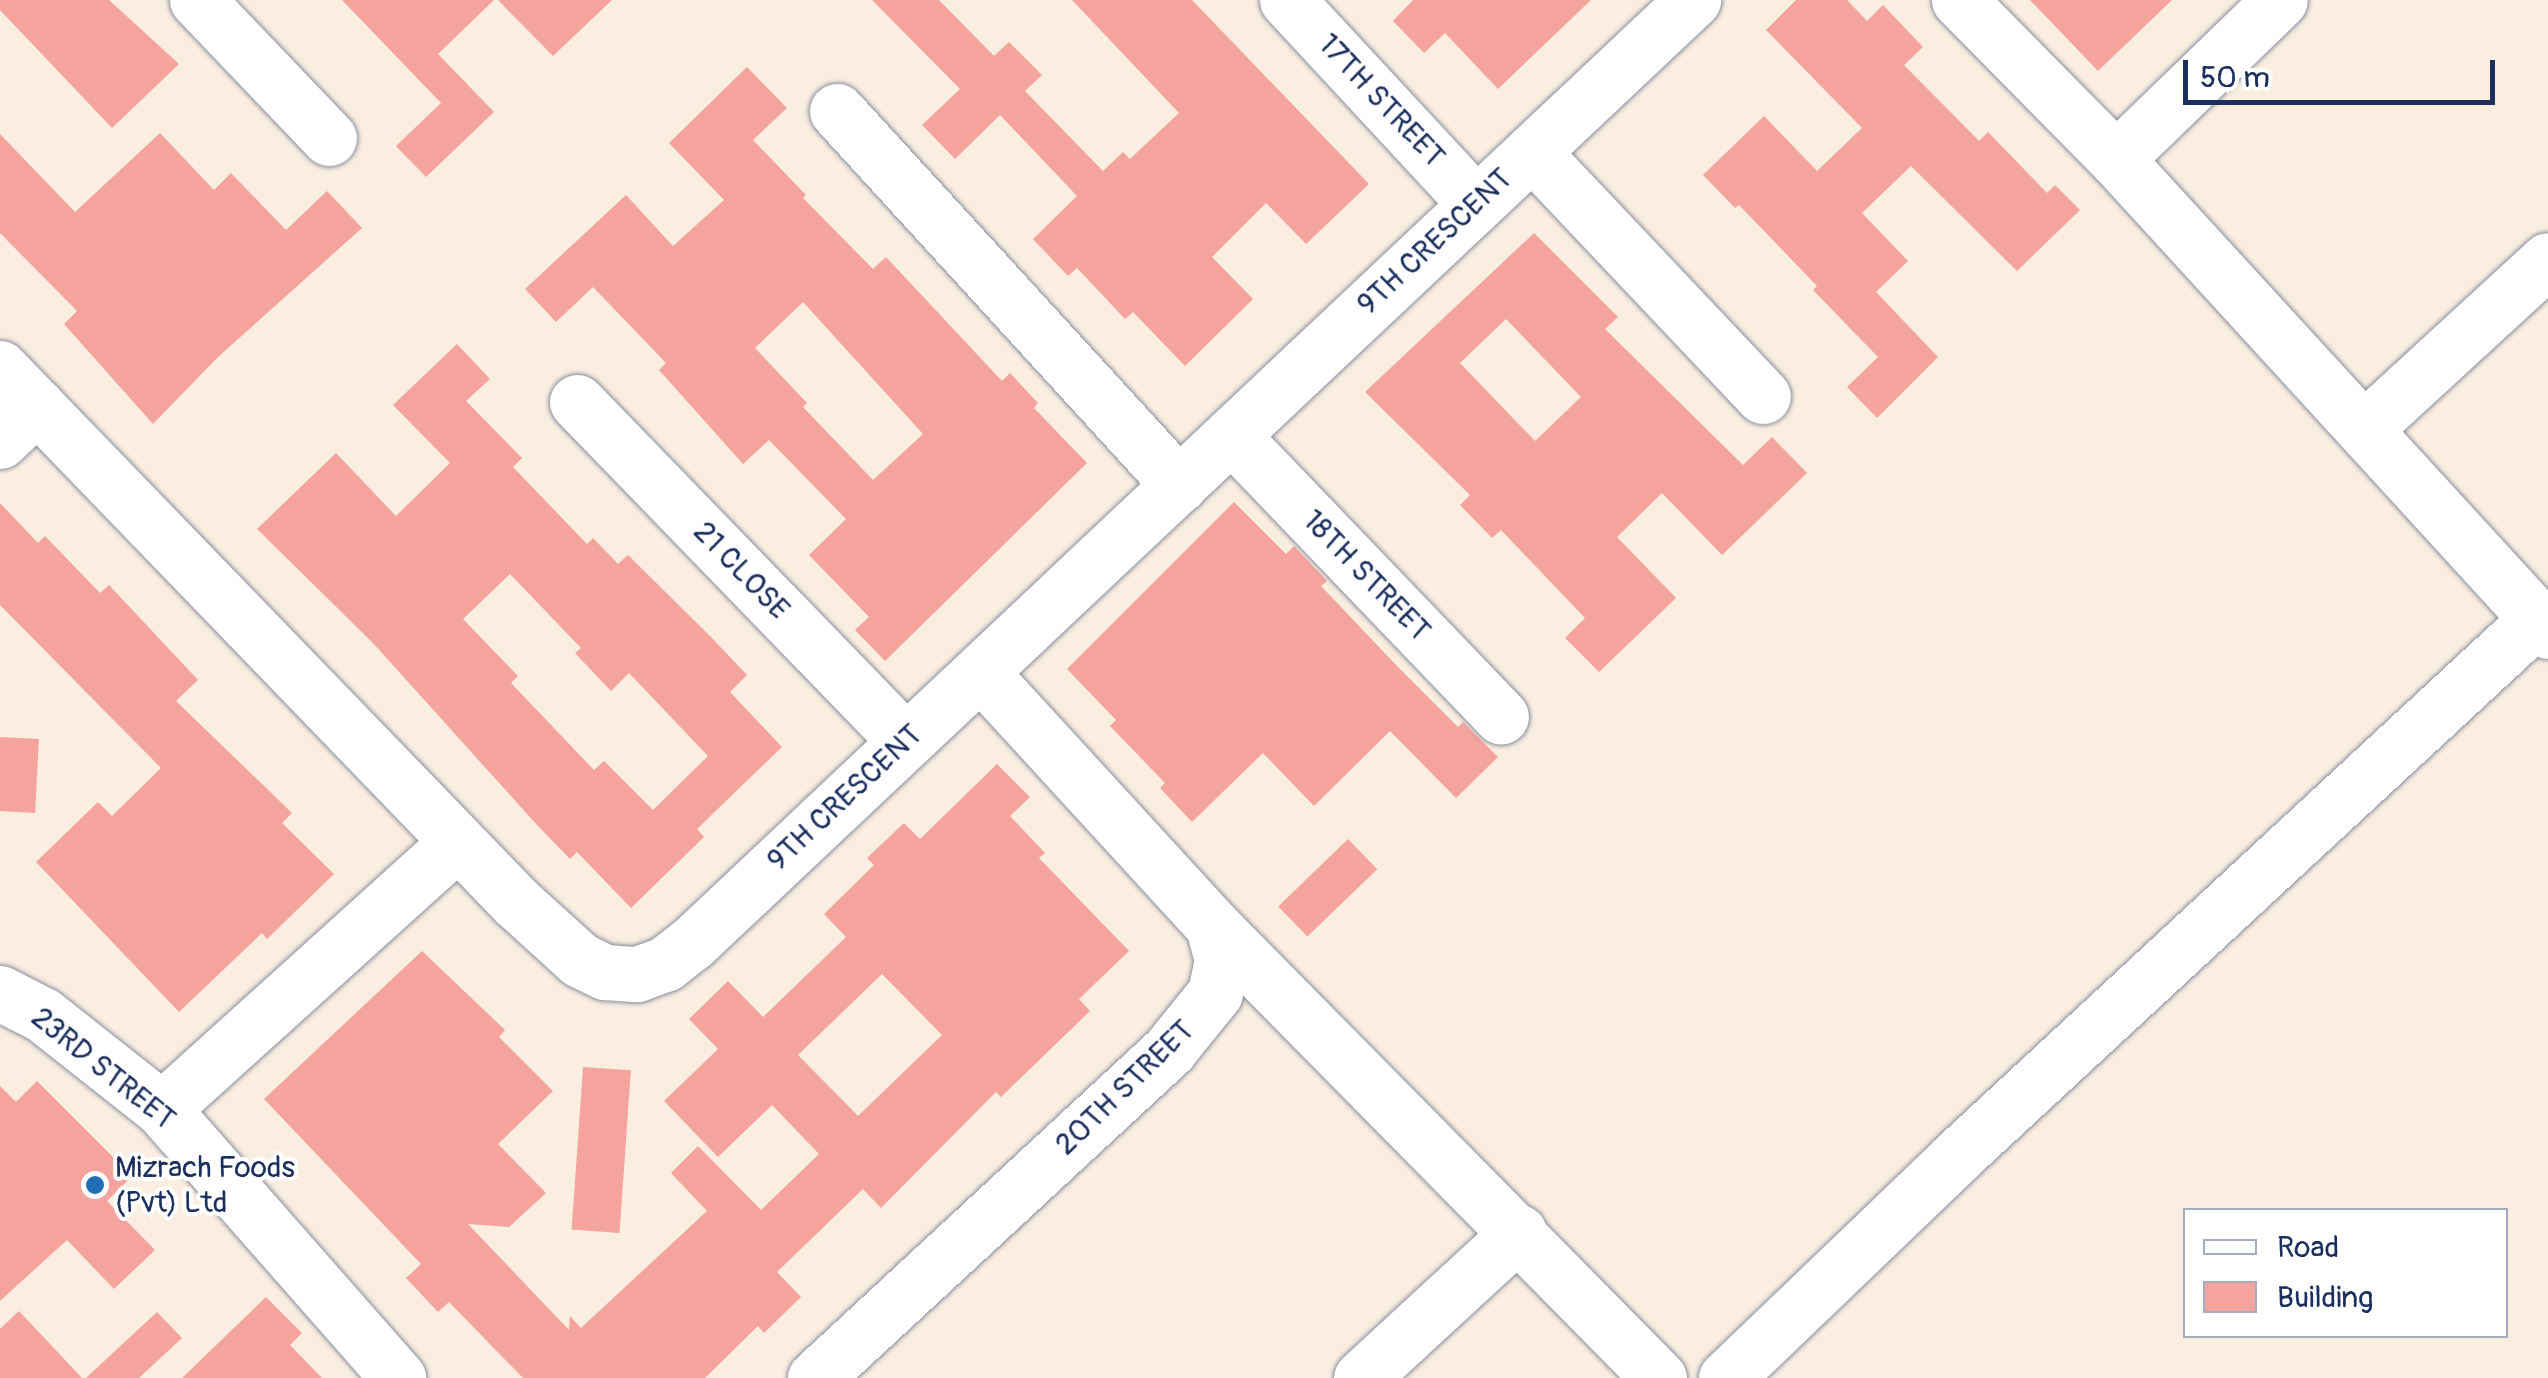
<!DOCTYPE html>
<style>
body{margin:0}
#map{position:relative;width:2548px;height:1378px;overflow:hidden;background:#f9eee0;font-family:Pangolin,sans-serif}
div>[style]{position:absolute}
.building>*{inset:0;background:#f4a39d;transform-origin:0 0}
.roads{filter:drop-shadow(0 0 2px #8a8e9f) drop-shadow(0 0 2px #8a8e9f)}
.minor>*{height:55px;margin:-27.5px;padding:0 27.5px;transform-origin:27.5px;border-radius:27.5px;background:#fff}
.dots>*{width:28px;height:28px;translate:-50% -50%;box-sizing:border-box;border:5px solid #fff;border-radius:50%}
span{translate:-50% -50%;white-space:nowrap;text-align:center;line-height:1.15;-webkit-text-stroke:8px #fff;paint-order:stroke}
.street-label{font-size:30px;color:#1b2f5e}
.poi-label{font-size:30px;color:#1b2f5e}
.left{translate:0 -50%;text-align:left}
.legend{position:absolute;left:2183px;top:1208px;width:325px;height:130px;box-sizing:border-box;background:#fff;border:2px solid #a4acbf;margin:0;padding:12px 18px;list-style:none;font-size:30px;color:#1b2f5e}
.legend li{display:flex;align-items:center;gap:20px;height:50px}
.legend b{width:50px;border:2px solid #a4acbf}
.scale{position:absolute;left:2183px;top:60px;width:312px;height:45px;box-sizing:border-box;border:5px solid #1b2f5e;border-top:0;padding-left:12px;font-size:30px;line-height:35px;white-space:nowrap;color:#1b2f5e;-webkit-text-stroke:8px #fff;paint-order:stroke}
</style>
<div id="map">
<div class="building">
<div style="clip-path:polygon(0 0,109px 0,179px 64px,112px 128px,0 10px)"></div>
<div style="clip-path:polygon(342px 0,494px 0,438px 54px,494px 112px,426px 177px,396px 146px,441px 103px)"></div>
<div style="clip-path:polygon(498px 0,612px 0,553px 56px)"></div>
<div style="clip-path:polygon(872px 0,939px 0,994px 56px,1009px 42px,1042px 75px,1025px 91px,1103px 171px,1123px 152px,1130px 159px,1179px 113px,1072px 0,1192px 0,1369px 184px,1306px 244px,1266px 203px,1212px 257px,1253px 299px,1185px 366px,1133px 312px,1125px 319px,1077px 268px,1068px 276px,1033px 239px,1077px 196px,1000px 115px,955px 159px,922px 125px,960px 89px)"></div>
<div style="clip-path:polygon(1413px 0,1591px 0,1498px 89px,1445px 33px,1424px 53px,1393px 21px)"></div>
<div style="clip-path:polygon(1796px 0,1847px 0,1867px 21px,1883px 5px,1923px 47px,1904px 65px,1979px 141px,1988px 132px,2047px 193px,2055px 185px,2080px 210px,2017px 271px,1911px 166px,1862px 213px,1908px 261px,1876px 292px,1938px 357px,1877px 418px,1847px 387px,1878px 357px,1813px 290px,1817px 286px,1739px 205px,1735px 208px,1703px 175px,1764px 116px,1817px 171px,1862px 128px,1766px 30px)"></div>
<div style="clip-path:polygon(2030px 0,2172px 0,2098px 71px)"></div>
<div style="clip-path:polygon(evenodd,747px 67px,787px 108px,753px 140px,806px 195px,803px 198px,873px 269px,886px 257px,1002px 381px,1010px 373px,1038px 403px,1034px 408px,1087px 463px,885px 661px,855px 630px,869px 617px,809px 555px,846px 519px,769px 440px,743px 464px,659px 370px,666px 363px,593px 287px,556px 322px,525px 289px,626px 195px,673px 246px,724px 200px,669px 143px,747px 67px,803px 302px,923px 434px,873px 480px,803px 407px,807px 403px,755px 348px,803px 302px)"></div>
<div style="clip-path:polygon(160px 133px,214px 190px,231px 173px,286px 230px,327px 191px,362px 228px,217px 358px,153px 424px,64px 324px,77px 311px,0 233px,0 134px,75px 212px)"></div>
<div style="clip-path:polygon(evenodd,1534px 233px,1618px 317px,1605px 329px,1743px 465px,1772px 437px,1807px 473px,1722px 555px,1662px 493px,1617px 537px,1676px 598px,1599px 672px,1565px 638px,1585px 618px,1501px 530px,1492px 538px,1460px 505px,1470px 495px,1365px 392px,1534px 233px,1506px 319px,1581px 397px,1535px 441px,1460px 363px,1506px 319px)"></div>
<div style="clip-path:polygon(evenodd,457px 344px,490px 379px,466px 401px,522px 458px,513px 467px,587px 544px,593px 538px,618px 564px,628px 555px,711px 637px,747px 675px,730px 692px,782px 747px,697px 829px,704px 837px,631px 908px,577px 852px,570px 859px,537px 825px,373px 643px,257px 529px,336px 453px,396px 516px,450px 463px,393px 405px,457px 344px,510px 574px,581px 648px,575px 653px,611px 691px,629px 673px,708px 756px,653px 810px,604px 761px,594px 770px,511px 683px,518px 676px,463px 619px,510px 574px)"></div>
<div style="clip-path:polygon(1234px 502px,1286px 554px,1294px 546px,1327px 581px,1321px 586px,1397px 666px,1458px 727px,1463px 722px,1498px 757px,1456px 798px,1390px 731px,1314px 806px,1263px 753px,1192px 822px,1160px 788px,1165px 783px,1110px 726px,1116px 720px,1067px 669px)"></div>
<div style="clip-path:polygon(0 503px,38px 543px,45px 536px,100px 593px,109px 585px,198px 680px,176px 701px,292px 813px,282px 823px,334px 874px,267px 939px,262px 933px,179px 1012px,36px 862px,98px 802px,112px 816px,161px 768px,0 605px)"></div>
<div style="left:0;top:737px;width:39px;height:74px;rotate:3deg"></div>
<div style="clip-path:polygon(evenodd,997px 764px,1030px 797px,1010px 816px,1045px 853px,1039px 858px,1129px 951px,1079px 999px,1090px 1011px,1001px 1097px,996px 1092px,881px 1208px,863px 1189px,777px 1272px,801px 1297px,764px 1333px,758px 1326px,705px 1378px,523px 1378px,449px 1302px,438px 1312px,406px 1278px,421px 1264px,264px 1099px,422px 951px,505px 1030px,499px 1037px,553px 1091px,498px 1144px,546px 1193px,509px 1227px,468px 1224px,569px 1330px,570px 1316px,581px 1328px,707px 1211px,671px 1173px,698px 1146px,761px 1210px,819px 1154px,772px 1105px,718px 1157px,664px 1101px,718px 1049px,689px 1019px,728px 981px,763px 1017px,846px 937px,824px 914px,874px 865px,867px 858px,904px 823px,920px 839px,997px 764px,882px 974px,942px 1035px,858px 1116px,798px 1055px,882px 974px)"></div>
<div style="left:1348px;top:839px;width:42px;height:97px;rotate:46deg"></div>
<div style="left:583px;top:1067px;width:48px;height:163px;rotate:4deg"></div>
<div style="clip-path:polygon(37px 1081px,132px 1176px,107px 1201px,155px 1250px,114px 1289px,67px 1240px,0 1301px,0 1086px,16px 1102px)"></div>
<div style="clip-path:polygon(266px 1297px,302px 1333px,290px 1345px,322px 1378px,182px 1378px)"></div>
<div style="clip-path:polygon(19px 1311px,82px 1378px,0 1378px,0 1329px)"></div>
<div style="clip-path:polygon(157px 1312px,182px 1338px,139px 1378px,86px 1378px)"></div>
</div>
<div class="roads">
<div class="minor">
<div style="left:197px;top:0;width:191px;rotate:46.3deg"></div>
<div style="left:1287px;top:0;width:277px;rotate:47.2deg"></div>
<div style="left:1959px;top:0;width:223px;rotate:45.4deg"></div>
<div style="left:2116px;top:159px;width:228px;rotate:-44.1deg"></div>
<div style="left:837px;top:111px;width:507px;rotate:47.56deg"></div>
<div style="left:1532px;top:152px;width:336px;rotate:46.6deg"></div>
<div style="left:2116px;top:159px;width:640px;rotate:47.53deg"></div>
<div style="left:0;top:368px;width:743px;rotate:45.98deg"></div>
<div style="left:516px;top:902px;width:86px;rotate:42.2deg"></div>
<div style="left:580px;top:960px;width:28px;rotate:26deg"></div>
<div style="left:605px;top:972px;width:32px;rotate:4deg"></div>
<div style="left:637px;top:974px;width:30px;rotate:-20deg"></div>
<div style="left:665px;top:964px;width:33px;rotate:-38deg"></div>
<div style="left:691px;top:944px;width:1377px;rotate:-43.29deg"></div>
<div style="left:577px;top:402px;width:471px;rotate:45.9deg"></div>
<div style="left:2365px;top:428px;width:248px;rotate:-42.6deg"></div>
<div style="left:1231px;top:435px;width:390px;rotate:46.2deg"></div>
<div style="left:0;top:441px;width:51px;rotate:-43.4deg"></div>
<div style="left:1213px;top:926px;width:635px;rotate:45.38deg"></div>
<div style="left:0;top:993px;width:48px;rotate:27.1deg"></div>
<div style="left:43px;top:1015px;width:152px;rotate:38.3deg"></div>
<div style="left:162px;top:1109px;width:358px;rotate:48.7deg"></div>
<div style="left:162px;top:1109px;width:396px;rotate:-42.1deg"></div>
<div style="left:815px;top:1378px;width:483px;rotate:-42.8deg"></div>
<div style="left:1169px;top:1050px;width:73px;rotate:-51.1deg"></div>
<div style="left:1215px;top:993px;width:34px;rotate:-78deg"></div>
<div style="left:1222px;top:960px;width:35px;rotate:-105deg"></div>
<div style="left:1213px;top:926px;width:343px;rotate:-132.5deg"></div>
<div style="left:1361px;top:1378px;width:215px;rotate:-42.7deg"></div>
<div style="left:1726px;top:1378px;width:316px;rotate:-43.8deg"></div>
<div style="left:1954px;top:1159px;width:795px;rotate:-42.81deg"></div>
</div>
</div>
<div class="dots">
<div style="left:95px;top:1185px;background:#1f6fb2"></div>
</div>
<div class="street-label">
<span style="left:1381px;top:101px;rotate:47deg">17TH STREET</span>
<span style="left:1435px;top:242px;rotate:-43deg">9TH CRESCENT</span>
<span style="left:741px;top:571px;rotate:46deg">21 CLOSE</span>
<span style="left:1366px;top:576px;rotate:46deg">18TH STREET</span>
<span style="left:845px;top:798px;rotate:-43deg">9TH CRESCENT</span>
<span style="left:103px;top:1069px;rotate:39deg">23RD STREET</span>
<span style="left:1125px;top:1088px;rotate:-44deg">20TH STREET</span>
</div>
<div class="poi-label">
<span class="left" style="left:115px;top:1185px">Mizrach Foods<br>(Pvt) Ltd</span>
</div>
<ul class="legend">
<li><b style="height:12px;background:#fff"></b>Road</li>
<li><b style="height:28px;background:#f4a39d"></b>Building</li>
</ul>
<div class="scale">50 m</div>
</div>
